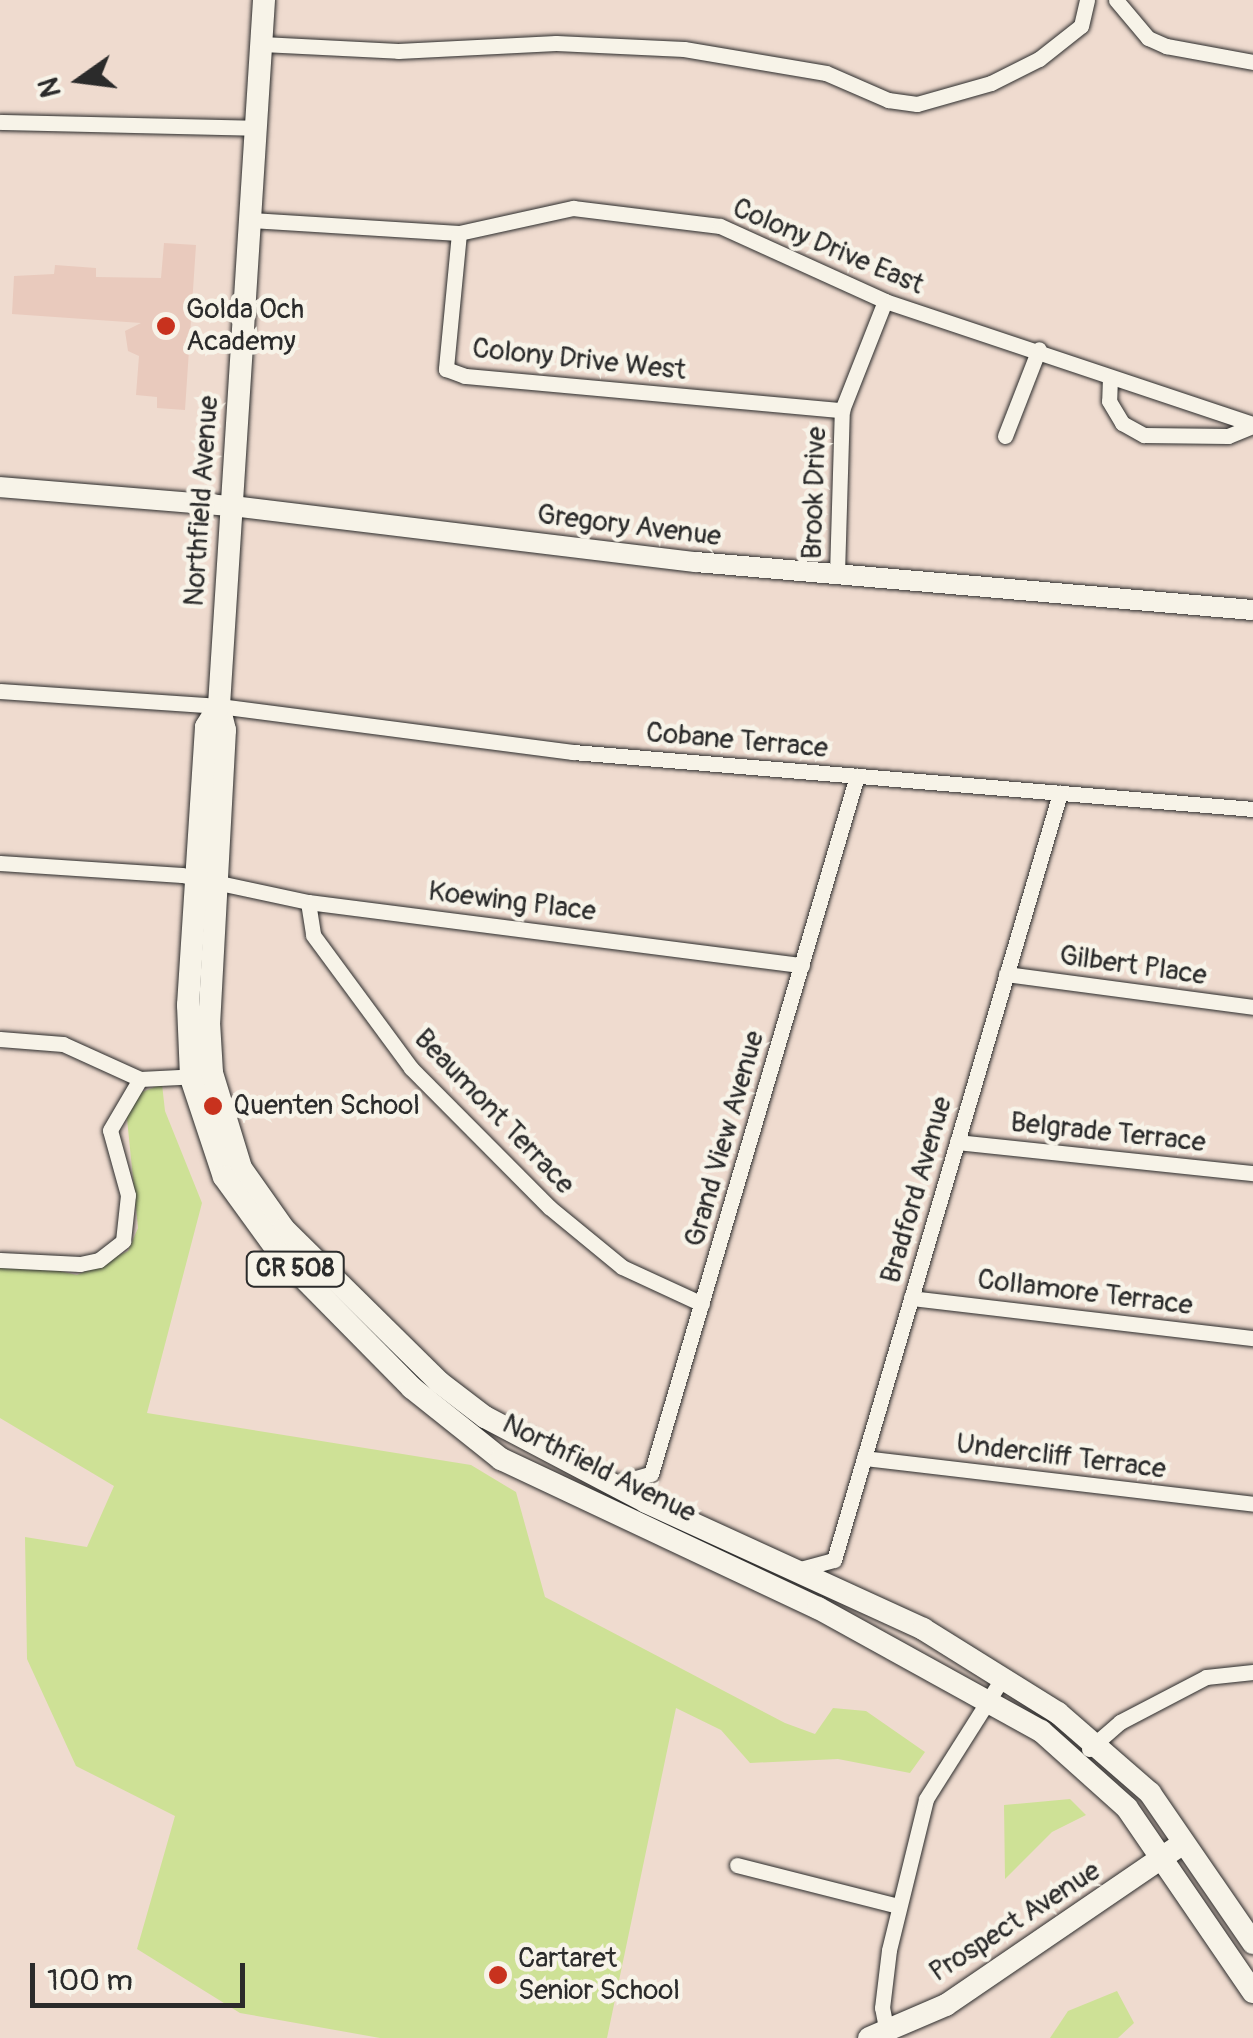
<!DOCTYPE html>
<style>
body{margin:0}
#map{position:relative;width:1253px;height:2038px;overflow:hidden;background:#efdbcf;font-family:Pangolin,sans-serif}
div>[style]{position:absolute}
.built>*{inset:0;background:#e9cabd}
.green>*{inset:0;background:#cee196}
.roads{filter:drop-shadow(0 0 2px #2b2b2b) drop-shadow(0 0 2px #2b2b2b)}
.minor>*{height:15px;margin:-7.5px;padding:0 7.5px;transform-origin:7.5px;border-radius:7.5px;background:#f7f3e8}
.secondary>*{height:20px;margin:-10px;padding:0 10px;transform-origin:10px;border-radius:10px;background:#f7f3e8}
.primary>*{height:22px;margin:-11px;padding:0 11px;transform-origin:11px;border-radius:11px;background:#f7f3e8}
.dots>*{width:28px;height:28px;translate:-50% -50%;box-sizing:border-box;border:5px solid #f7f3e8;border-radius:50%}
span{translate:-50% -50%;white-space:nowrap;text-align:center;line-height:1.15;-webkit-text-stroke:9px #f7f3e8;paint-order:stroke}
.shield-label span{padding:2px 8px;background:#f7f3e8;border:2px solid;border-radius:8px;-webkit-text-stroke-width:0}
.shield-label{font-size:25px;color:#2b2b2b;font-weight:700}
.street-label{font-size:28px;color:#2b2b2b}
.poi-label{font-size:28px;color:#2b2b2b}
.left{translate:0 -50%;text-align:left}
.north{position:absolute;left:30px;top:30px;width:100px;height:100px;-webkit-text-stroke:8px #f7f3e8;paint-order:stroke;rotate:256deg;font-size:28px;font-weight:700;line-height:40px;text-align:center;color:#2b2b2b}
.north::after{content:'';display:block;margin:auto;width:35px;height:45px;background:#2b2b2b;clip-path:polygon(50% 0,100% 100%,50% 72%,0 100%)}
.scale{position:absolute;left:30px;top:1963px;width:215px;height:45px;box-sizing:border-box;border:5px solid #2b2b2b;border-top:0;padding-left:12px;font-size:30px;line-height:35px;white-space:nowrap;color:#2b2b2b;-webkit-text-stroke:8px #f7f3e8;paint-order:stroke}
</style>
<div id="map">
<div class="built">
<div style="clip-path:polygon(164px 243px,196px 245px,185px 410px,157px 408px,157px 397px,136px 395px,139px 356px,128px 351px,125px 331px,141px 323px,12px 314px,14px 276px,54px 274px,55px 265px,96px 268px,96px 277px,161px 278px)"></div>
</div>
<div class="green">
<div style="clip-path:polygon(162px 1084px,165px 1111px,202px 1203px,147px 1413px,471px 1465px,516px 1492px,545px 1597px,785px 1723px,815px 1734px,833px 1708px,866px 1711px,925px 1752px,910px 1773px,838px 1759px,750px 1763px,721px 1730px,676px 1708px,607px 2038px,380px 2038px,240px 2013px,137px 1949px,175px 1816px,76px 1766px,27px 1659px,25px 1537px,87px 1547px,114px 1486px,0 1418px,0 1257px,77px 1275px,128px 1251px,138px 1228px,125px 1099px)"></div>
<div style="clip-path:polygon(1070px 1799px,1086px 1815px,1052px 1832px,1005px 1879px,1004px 1805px)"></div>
<div style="clip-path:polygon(1117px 1991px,1134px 2023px,1118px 2038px,1050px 2038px,1068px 2011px)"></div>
</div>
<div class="roads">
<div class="minor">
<div style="left:1116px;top:0;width:50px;rotate:49.9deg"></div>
<div style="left:1148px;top:38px;width:20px;rotate:24deg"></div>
<div style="left:1166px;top:46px;width:88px;rotate:10.4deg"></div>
<div style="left:262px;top:44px;width:136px;rotate:2.9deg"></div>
<div style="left:398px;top:51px;width:158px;rotate:-2.9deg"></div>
<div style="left:556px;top:43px;width:128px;rotate:2.7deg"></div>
<div style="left:684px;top:49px;width:144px;rotate:9.6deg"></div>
<div style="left:826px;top:73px;width:68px;rotate:23.5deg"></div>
<div style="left:888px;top:100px;width:29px;rotate:8deg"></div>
<div style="left:917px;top:104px;width:77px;rotate:-15.8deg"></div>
<div style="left:991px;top:83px;width:54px;rotate:-26.6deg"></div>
<div style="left:1039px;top:59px;width:53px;rotate:-38.2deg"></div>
<div style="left:1081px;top:26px;width:27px;rotate:-77deg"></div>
<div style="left:0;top:122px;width:257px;rotate:1.3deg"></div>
<div style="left:251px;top:220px;width:208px;rotate:3.6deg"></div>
<div style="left:459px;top:233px;width:117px;rotate:-12.4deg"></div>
<div style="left:573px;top:208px;width:148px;rotate:7deg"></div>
<div style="left:720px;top:226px;width:181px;rotate:24.4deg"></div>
<div style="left:885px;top:301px;width:388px;rotate:18.5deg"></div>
<div style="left:459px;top:233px;width:137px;rotate:95.5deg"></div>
<div style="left:446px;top:369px;width:20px;rotate:20deg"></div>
<div style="left:465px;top:376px;width:379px;rotate:5.2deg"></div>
<div style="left:1110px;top:377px;width:24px;rotate:92deg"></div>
<div style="left:1109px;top:401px;width:26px;rotate:59deg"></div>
<div style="left:1122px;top:423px;width:25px;rotate:29deg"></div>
<div style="left:1144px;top:435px;width:84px;rotate:0.7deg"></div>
<div style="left:1228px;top:436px;width:27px;rotate:-22deg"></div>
<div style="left:1005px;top:436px;width:93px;rotate:-68.7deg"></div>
<div style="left:837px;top:574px;width:164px;rotate:-88.3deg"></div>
<div style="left:842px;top:410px;width:117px;rotate:-68.5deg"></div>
<div style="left:0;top:691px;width:220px;rotate:3.9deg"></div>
<div style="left:219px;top:706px;width:357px;rotate:7.4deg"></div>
<div style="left:573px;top:752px;width:682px;rotate:4.79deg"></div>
<div style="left:0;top:863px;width:182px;rotate:3.8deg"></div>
<div style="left:182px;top:875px;width:129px;rotate:12.1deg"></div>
<div style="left:308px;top:902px;width:498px;rotate:7.3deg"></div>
<div style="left:308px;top:902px;width:33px;rotate:81deg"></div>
<div style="left:313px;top:935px;width:165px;rotate:53.6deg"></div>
<div style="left:411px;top:1068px;width:196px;rotate:45.2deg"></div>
<div style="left:549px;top:1207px;width:94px;rotate:39.4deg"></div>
<div style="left:622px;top:1267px;width:88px;rotate:24.8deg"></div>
<div style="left:1006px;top:974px;width:249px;rotate:7.6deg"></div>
<div style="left:0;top:1039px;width:63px;rotate:4.5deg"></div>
<div style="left:63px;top:1044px;width:85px;rotate:24.4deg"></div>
<div style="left:140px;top:1079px;width:59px;rotate:-2.9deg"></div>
<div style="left:957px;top:1142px;width:298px;rotate:6deg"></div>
<div style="left:0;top:1260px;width:80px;rotate:2.9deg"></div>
<div style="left:80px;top:1264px;width:19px;rotate:-12deg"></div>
<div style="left:99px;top:1260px;width:31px;rotate:-38deg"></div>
<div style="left:123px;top:1241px;width:46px;rotate:-83.8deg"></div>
<div style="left:128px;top:1195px;width:67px;rotate:-105.5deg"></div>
<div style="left:110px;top:1130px;width:59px;rotate:-59.5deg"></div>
<div style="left:911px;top:1298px;width:344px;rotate:6.7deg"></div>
<div style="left:864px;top:1458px;width:392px;rotate:6.7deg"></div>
<div style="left:615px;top:1484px;width:37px;rotate:-16deg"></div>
<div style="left:651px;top:1474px;width:728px;rotate:-73.56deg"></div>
<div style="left:800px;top:1569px;width:35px;rotate:-15deg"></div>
<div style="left:834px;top:1560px;width:800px;rotate:-73.58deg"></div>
<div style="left:1089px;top:1749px;width:41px;rotate:-41.1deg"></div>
<div style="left:1120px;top:1722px;width:97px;rotate:-27.6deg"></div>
<div style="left:1206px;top:1677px;width:47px;rotate:-6.1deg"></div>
<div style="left:737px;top:1865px;width:166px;rotate:14.3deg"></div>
<div style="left:888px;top:2038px;width:31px;rotate:-101deg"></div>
<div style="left:882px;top:2008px;width:58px;rotate:-83.1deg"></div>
<div style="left:889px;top:1950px;width:155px;rotate:-76.2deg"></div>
<div style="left:926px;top:1799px;width:144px;rotate:-57.7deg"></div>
</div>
<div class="secondary">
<div style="left:0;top:487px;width:233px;rotate:4.7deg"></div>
<div style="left:232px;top:506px;width:467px;rotate:6.9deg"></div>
<div style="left:696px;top:562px;width:559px;rotate:4.93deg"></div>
</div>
<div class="primary">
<div style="left:264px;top:0;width:707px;rotate:93.65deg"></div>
<div style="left:219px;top:706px;width:25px;rotate:76deg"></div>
<div style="left:225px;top:730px;width:292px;rotate:93.1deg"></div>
<div style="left:209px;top:1022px;width:51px;rotate:86.6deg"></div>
<div style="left:212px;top:1073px;width:99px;rotate:73deg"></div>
<div style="left:241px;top:1168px;width:75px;rotate:54.8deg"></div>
<div style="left:284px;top:1229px;width:218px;rotate:44.6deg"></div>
<div style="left:439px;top:1382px;width:58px;rotate:37.3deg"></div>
<div style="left:485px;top:1417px;width:182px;rotate:27.8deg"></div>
<div style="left:646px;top:1502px;width:305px;rotate:24.6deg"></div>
<div style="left:923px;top:1629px;width:159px;rotate:31.9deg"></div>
<div style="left:1058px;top:1713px;width:122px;rotate:41deg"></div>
<div style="left:1150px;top:1793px;width:182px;rotate:55.5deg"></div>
<div style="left:219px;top:706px;width:25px;rotate:122deg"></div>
<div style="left:206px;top:727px;width:279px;rotate:93.7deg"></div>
<div style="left:188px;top:1005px;width:73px;rotate:87.6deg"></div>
<div style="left:191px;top:1078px;width:104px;rotate:71.6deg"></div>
<div style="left:224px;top:1177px;width:95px;rotate:54deg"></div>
<div style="left:280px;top:1254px;width:188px;rotate:45.4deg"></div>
<div style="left:412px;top:1388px;width:114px;rotate:38.6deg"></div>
<div style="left:501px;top:1459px;width:350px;rotate:25.2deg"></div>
<div style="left:818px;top:1608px;width:255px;rotate:28.9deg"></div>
<div style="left:1041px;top:1731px;width:115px;rotate:41.8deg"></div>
<div style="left:1127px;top:1808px;width:223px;rotate:55.6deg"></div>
<div style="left:869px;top:2038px;width:84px;rotate:-23.2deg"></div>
<div style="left:946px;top:2005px;width:277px;rotate:-34.3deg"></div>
</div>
</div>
<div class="dots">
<div style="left:166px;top:326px;background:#c8321e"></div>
<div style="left:213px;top:1106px;background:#c8321e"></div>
<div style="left:498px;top:1975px;background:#c8321e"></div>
</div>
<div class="shield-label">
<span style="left:295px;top:1269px">CR 508</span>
</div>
<div class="street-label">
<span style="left:828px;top:247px;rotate:23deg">Colony Drive East</span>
<span style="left:579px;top:360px;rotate:6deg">Colony Drive West</span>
<span style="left:815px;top:493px;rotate:-88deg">Brook Drive</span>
<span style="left:202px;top:501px;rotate:-86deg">Northfield Avenue</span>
<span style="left:629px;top:526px;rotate:7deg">Gregory Avenue</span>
<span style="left:737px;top:741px;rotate:5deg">Cobane Terrace</span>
<span style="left:512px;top:902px;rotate:7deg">Koewing Place</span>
<span style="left:1133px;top:966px;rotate:8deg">Gilbert Place</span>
<span style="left:494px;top:1112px;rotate:46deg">Beaumont Terrace</span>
<span style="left:1108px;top:1133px;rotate:6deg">Belgrade Terrace</span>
<span style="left:725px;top:1139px;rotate:-74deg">Grand View Avenue</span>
<span style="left:917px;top:1190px;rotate:-74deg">Bradford Avenue</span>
<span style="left:1085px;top:1293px;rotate:7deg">Collamore Terrace</span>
<span style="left:1061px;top:1457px;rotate:7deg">Undercliff Terrace</span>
<span style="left:599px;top:1469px;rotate:26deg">Northfield Avenue</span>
<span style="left:1015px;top:1922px;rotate:-33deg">Prospect Avenue</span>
</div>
<div class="poi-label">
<span class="left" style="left:186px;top:326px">Golda Och<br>Academy</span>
<span class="left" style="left:233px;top:1106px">Quenten School</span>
<span class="left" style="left:518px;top:1975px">Cartaret<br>Senior School</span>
</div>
<div class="north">N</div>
<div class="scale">100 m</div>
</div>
